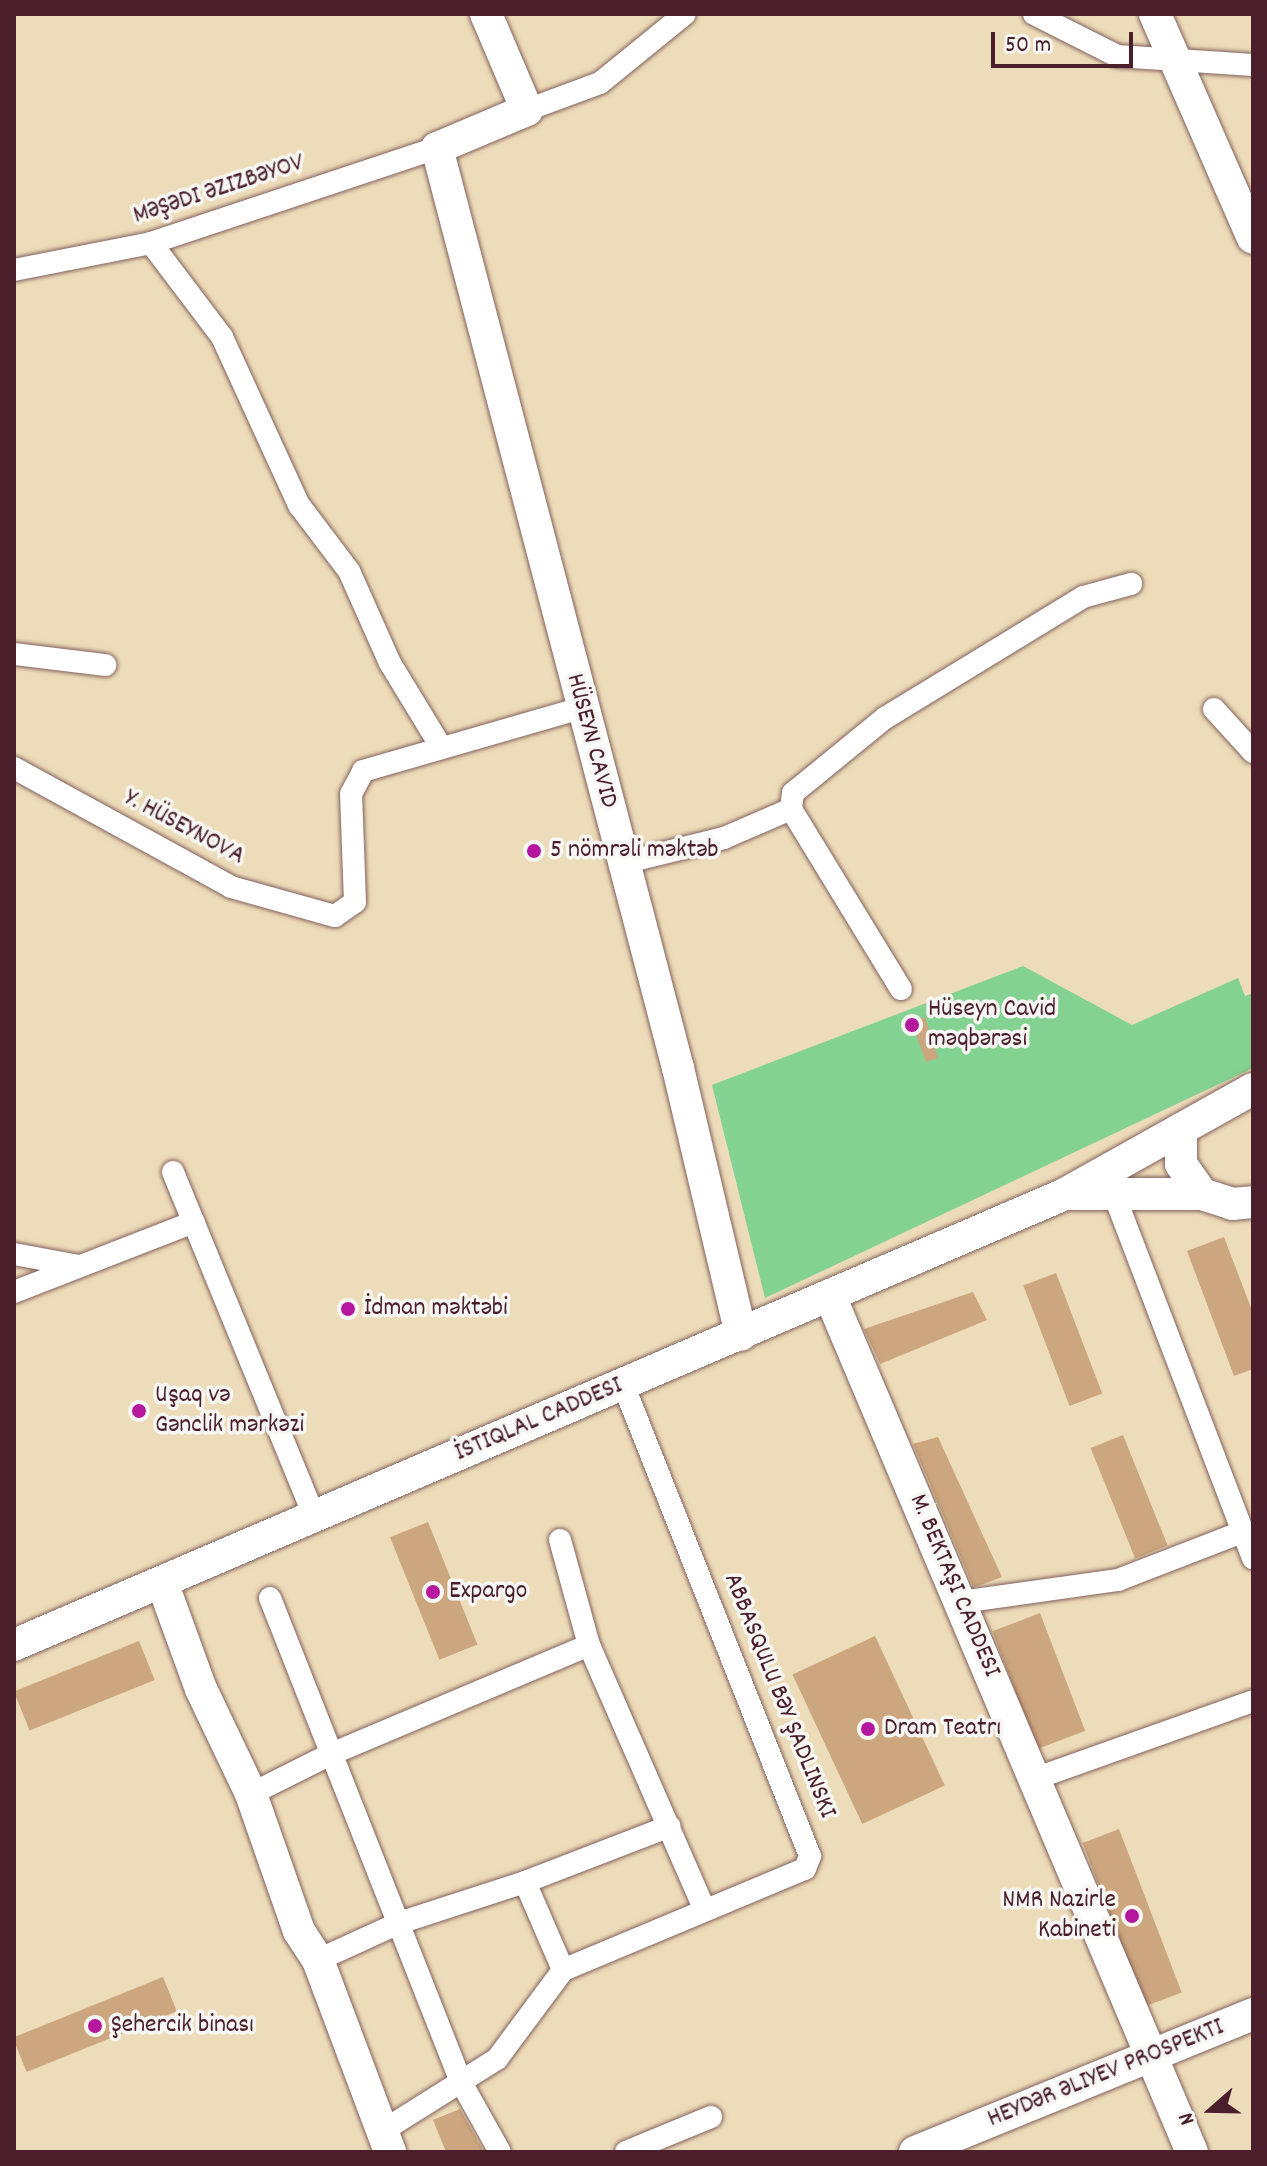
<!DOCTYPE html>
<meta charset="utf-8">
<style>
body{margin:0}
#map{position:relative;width:1267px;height:2166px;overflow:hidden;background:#eddcb9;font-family:Dekko,sans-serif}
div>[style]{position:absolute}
.green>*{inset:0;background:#83d291}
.building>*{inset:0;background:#cca67e;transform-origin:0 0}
.roads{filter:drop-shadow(0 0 2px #83615d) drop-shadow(0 0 2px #83615d)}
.minor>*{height:22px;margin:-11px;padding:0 11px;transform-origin:11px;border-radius:11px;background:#fff}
.secondary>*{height:32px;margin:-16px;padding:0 16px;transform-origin:16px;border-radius:16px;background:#fff}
.dots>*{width:22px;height:22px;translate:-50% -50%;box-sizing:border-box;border:4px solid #f6f6f2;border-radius:50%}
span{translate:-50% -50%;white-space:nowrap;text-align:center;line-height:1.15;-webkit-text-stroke:7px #f6f6f2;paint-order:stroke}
.street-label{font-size:26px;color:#4a1f2b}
.poi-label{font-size:26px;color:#4a1f2b}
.left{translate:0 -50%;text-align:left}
.right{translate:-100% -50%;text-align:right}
.frame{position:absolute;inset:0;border:16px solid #4a1f2b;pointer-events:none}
.north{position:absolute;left:1171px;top:2070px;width:80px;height:80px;-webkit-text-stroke:6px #f6f6f2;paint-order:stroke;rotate:250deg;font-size:22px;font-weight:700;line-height:32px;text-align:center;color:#4a1f2b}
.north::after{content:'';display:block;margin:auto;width:28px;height:36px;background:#4a1f2b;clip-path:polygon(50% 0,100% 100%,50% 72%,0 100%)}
.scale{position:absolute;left:991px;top:32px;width:142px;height:36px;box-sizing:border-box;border:4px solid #4a1f2b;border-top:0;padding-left:10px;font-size:24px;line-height:28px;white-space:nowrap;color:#4a1f2b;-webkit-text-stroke:6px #f6f6f2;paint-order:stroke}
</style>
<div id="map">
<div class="green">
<div style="clip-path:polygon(1023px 966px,1132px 1025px,1238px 978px,1245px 996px,1253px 993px,1253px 1068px,765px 1298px,712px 1085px)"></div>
</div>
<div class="building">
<div style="clip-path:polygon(925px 1017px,938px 1058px,926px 1062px,911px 1021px)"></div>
<div style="clip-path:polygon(1224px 1237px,1253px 1313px,1253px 1369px,1234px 1376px,1187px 1251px)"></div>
<div style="left:1056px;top:1273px;width:129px;height:35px;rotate:69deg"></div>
<div style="clip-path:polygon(973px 1292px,987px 1320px,880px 1364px,864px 1329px)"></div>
<div style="left:1123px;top:1435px;width:119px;height:35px;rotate:68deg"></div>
<div style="clip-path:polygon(938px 1437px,1002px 1577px,978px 1586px,973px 1586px,913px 1444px)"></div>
<div style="left:428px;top:1522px;width:132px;height:41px;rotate:68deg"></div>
<div style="left:1040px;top:1613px;width:126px;height:51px;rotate:69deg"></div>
<div style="left:875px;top:1636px;width:165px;height:91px;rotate:65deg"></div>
<div style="left:139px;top:1641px;width:42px;height:135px;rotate:68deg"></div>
<div style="left:1119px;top:1829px;width:175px;height:39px;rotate:69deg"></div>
<div style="left:163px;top:1977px;width:37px;height:162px;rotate:68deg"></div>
<div style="clip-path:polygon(460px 2109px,484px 2152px,446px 2152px,433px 2120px)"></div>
</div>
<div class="roads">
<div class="minor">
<div style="left:1034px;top:14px;width:93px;rotate:26.8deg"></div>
<div style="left:1117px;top:56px;width:136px;rotate:3.8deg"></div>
<div style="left:527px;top:110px;width:78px;rotate:-20.3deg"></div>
<div style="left:600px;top:83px;width:109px;rotate:-39.1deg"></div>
<div style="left:151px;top:243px;width:118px;rotate:52.9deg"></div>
<div style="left:222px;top:337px;width:185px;rotate:65.4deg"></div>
<div style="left:299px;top:505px;width:83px;rotate:52.9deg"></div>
<div style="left:349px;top:571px;width:101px;rotate:66deg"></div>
<div style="left:390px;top:663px;width:98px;rotate:58.7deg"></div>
<div style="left:14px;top:270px;width:140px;rotate:-11.1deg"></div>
<div style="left:151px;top:243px;width:301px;rotate:-18.4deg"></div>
<div style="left:14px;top:654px;width:92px;rotate:6.9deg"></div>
<div style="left:1214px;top:709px;width:58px;rotate:47.8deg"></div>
<div style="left:14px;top:768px;width:247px;rotate:28.7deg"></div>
<div style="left:231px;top:887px;width:108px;rotate:15.6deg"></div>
<div style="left:335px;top:916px;width:24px;rotate:-35deg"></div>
<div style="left:355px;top:902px;width:108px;rotate:-92.1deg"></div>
<div style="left:351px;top:794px;width:26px;rotate:-62deg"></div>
<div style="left:363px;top:771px;width:227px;rotate:-16.1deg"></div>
<div style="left:791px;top:809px;width:16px;rotate:-83deg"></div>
<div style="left:793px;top:793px;width:119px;rotate:-39.2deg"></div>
<div style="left:885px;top:718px;width:232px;rotate:-31.4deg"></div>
<div style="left:1083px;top:597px;width:50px;rotate:-15.2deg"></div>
<div style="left:791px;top:809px;width:211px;rotate:58.6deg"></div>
<div style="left:623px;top:863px;width:104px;rotate:-13.9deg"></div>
<div style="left:724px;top:838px;width:73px;rotate:-23.4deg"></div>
<div style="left:173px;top:1172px;width:372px;rotate:67.7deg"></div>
<div style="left:1115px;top:1197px;width:387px;rotate:69.1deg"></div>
<div style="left:14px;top:1254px;width:66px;rotate:10.5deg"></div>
<div style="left:14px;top:1292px;width:193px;rotate:-21.3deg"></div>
<div style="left:560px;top:1540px;width:109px;rotate:74.6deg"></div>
<div style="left:589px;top:1645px;width:289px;rotate:66.4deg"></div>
<div style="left:270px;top:1598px;width:520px;rotate:68.46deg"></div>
<div style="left:461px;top:2082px;width:80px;rotate:60.9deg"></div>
<div style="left:961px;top:1602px;width:159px;rotate:-8deg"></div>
<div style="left:1118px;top:1580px;width:133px;rotate:-21.2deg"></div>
<div style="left:1037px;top:1778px;width:229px;rotate:-19.6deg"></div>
<div style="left:251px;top:1794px;width:89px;rotate:-26.6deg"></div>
<div style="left:331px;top:1754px;width:280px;rotate:-22.9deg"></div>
<div style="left:525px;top:1882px;width:155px;rotate:-21.1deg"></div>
<div style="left:318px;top:1960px;width:89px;rotate:-24.6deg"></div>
<div style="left:399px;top:1923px;width:133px;rotate:-18deg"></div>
<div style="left:525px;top:1882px;width:96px;rotate:66.6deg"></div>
<div style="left:381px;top:2132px;width:137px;rotate:-32.2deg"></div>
<div style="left:497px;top:2059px;width:111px;rotate:-53.4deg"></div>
<div style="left:563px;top:1970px;width:262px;rotate:-22.7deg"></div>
<div style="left:805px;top:1869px;width:14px;rotate:-69deg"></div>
<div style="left:810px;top:1856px;width:508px;rotate:-111.61deg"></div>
<div style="left:626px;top:2152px;width:92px;rotate:-22.4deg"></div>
</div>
<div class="secondary">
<div style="left:486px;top:14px;width:104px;rotate:66.9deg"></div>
<div style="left:527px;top:110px;width:98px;rotate:157.1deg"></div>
<div style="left:437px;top:148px;width:951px;rotate:75.32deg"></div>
<div style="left:678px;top:1068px;width:274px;rotate:76.7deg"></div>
<div style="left:1155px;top:14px;width:244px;rotate:66.4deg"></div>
<div style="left:1181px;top:1129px;width:35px;rotate:90deg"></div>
<div style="left:1181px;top:1164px;width:37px;rotate:55deg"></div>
<div style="left:1065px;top:1194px;width:137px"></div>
<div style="left:1202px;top:1194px;width:32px;rotate:18deg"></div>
<div style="left:1232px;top:1204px;width:21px;rotate:-5deg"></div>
<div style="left:830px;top:1296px;width:929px;rotate:67.08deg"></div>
<div style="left:162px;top:1582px;width:114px;rotate:70deg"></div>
<div style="left:201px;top:1689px;width:116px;rotate:64.5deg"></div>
<div style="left:251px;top:1794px;width:145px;rotate:70.7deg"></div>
<div style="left:299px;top:1931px;width:35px;rotate:57deg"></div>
<div style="left:318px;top:1960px;width:205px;rotate:69.4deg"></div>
<div style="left:14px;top:1645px;width:1144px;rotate:-23.22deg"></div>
<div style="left:1065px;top:1194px;width:215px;rotate:-29.2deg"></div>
<div style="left:915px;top:2152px;width:365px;rotate:-22.2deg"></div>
</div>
</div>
<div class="dots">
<div style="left:534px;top:851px;background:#b5179e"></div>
<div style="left:912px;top:1025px;background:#b5179e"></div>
<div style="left:348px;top:1309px;background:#b5179e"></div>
<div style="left:139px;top:1411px;background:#b5179e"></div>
<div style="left:433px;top:1592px;background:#b5179e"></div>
<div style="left:868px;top:1729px;background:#b5179e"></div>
<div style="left:1132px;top:1916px;background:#b5179e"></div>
<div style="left:95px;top:2026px;background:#b5179e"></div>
</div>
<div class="street-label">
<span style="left:219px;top:190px;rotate:-18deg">MƏŞƏDI ƏZIZBƏYOV</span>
<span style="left:591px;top:741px;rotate:75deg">HÜSEYN CAVID</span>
<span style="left:184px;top:828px;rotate:28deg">Y. HÜSEYNOVA</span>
<span style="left:539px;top:1420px;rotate:-23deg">İSTIQLAL CADDESI</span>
<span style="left:954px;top:1586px;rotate:67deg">M. BEKTAŞI CADDESI</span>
<span style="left:779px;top:1696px;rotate:68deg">ABBASQULU BƏY ŞADLINSKI</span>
<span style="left:1106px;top:2074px;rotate:-22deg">HEYDƏR ƏLIYEV PROSPEKTI</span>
</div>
<div class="poi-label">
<span class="left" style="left:550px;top:851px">5 nömrəli məktəb</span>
<span class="left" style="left:928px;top:1025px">Hüseyn Cavid<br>məqbərəsi</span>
<span class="left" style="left:364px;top:1309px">İdman məktəbi</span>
<span class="left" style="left:155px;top:1411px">Uşaq və<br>Gənclik mərkəzi</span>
<span class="left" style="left:449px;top:1592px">Expargo</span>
<span class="left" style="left:884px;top:1729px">Dram Teatrı</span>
<span class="right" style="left:1116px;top:1916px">NMR Nazirle<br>Kabineti</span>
<span class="left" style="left:111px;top:2026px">Şehercik binası</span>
</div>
<div class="frame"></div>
<div class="north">N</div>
<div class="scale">50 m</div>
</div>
